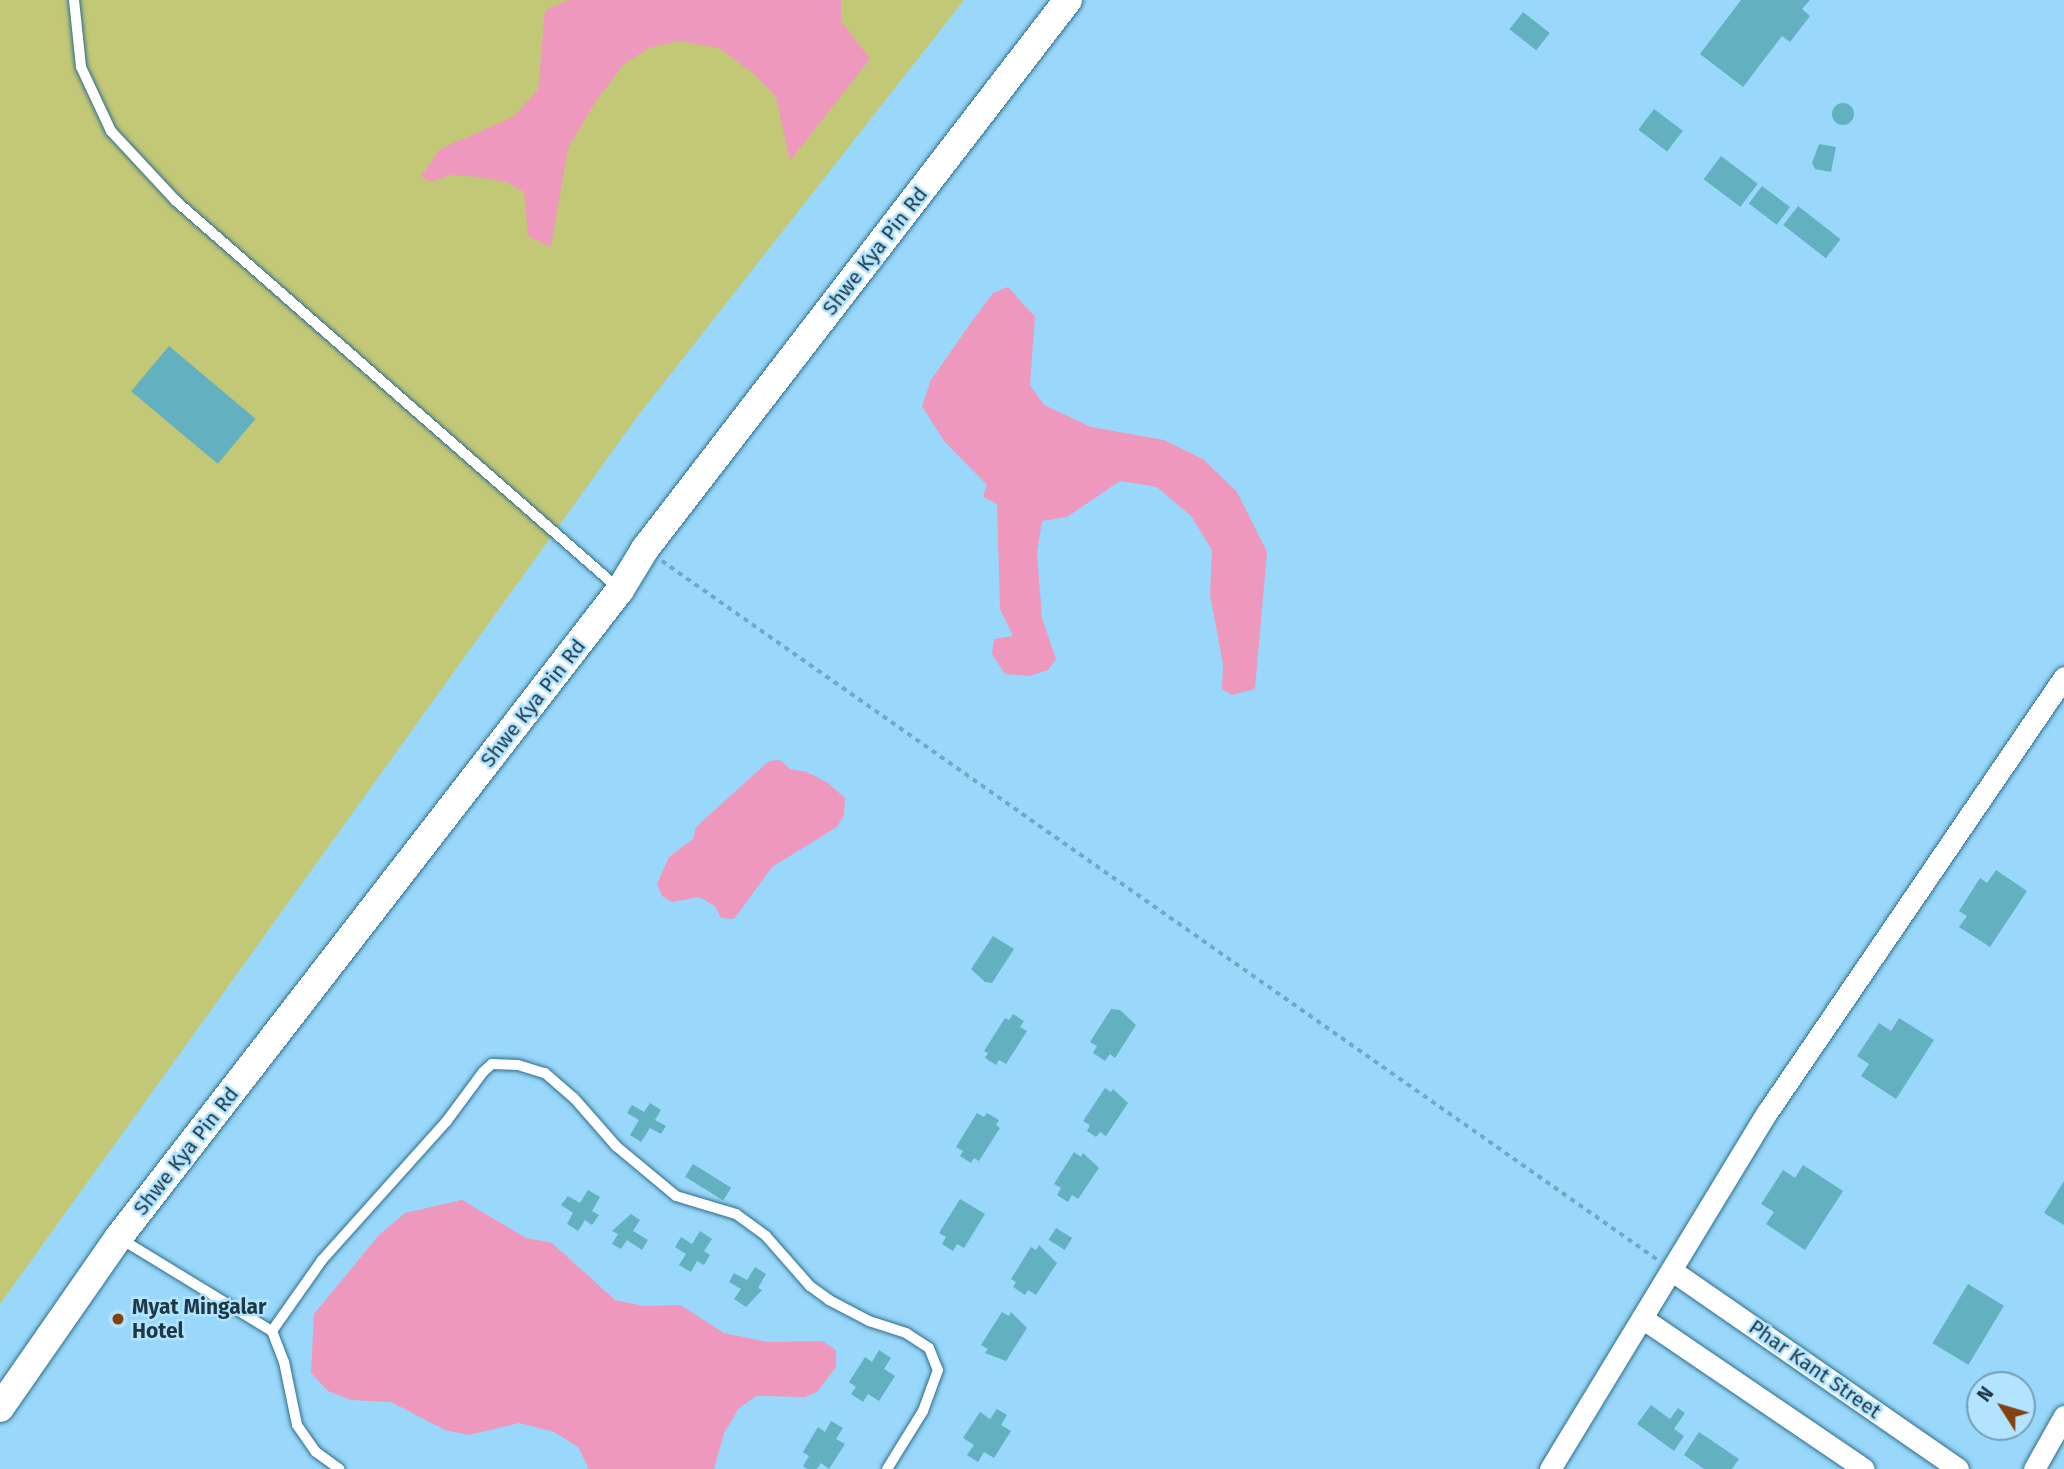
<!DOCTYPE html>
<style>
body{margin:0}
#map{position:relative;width:2064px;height:1469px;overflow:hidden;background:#99d8fa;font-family:"Fira Sans",sans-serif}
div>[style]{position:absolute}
.green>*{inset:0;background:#c2c876}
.water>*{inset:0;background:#ee98be}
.building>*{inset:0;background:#63b0c0;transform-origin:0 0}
.round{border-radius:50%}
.path>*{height:3.5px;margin-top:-1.75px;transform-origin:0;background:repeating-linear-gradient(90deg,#74a7c3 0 5px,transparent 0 10px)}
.roads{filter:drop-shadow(0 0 2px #2f6e8c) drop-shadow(0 0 2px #2f6e8c)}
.lane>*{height:10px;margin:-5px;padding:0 5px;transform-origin:5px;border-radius:5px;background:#fff}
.street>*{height:21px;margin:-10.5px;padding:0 10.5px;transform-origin:10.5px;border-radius:10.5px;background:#fff}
.secondary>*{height:28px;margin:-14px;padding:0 14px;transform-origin:14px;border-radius:14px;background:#fff}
.dots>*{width:19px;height:19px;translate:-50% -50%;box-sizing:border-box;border:4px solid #b2e4ff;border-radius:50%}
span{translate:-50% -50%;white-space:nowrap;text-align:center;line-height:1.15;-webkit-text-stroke:5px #b2e4ff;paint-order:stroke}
.street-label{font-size:21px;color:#1e3845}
.poi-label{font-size:21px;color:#1e3845;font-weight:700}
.left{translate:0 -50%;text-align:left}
.north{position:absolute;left:1966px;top:1371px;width:70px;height:70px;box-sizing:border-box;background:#b2e4ff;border:2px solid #779fb5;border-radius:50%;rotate:307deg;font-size:19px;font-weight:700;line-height:28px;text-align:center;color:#1e3845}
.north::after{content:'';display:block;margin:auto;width:24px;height:32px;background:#84420f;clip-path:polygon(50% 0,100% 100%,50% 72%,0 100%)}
</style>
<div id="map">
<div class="green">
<div style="clip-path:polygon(0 0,964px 0,637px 417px,0 1304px)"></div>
</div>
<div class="water">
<div style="clip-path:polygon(569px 0,841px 0,841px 21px,870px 59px,790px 161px,776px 97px,754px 74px,719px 48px,679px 41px,649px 48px,624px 64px,596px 101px,568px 148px,551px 247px,528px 236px,524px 192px,506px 182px,479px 177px,452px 175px,430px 182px,421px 176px,440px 149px,513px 117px,538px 90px,545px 10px)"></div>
<div style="clip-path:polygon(1008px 287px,1035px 317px,1030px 385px,1044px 405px,1091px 427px,1164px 440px,1203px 459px,1237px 492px,1267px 552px,1255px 689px,1232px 695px,1222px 689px,1223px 664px,1210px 595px,1212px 550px,1191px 516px,1157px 487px,1120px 481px,1067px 517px,1042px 521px,1037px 553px,1042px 618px,1056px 659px,1048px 670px,1029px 676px,1005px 674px,992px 654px,994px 639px,1013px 636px,1000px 609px,997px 504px,983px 497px,987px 485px,944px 441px,922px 406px,931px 380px,970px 324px,993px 293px)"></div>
<div style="clip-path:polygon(780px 760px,790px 769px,807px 772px,828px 783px,845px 798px,844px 815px,837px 827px,772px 867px,734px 919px,721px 918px,715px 906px,699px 897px,672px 902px,662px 896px,657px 884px,669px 857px,693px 839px,696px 827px,769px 761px)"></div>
<div style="clip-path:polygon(462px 1200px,526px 1238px,552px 1243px,615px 1300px,644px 1306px,680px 1305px,724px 1333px,767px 1342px,822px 1341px,836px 1350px,836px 1367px,817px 1392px,805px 1397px,756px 1396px,739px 1408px,724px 1433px,714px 1469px,589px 1469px,578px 1447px,554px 1432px,519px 1423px,469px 1435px,445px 1430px,391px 1402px,351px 1400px,328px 1391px,311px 1373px,314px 1314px,379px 1235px,405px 1213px)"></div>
</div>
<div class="building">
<div style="clip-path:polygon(1741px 0,1810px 0,1802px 9px,1810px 16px,1790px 42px,1782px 36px,1743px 87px,1700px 54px)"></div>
<div style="left:1523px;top:12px;width:34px;height:22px;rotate:38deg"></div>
<div class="round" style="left:1832px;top:103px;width:22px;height:22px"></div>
<div style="left:1654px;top:109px;width:36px;height:26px;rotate:37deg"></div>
<div style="clip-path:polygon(1819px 144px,1836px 147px,1831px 172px,1815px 169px,1812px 163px)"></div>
<div style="left:1721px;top:156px;width:46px;height:29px;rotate:37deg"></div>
<div style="left:1762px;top:186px;width:35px;height:22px;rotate:37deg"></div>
<div style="left:1798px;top:206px;width:54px;height:24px;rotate:38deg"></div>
<div style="left:169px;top:346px;width:113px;height:59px;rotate:40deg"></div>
<div style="clip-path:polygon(1996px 870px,2027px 891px,1990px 947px,1959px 927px,1967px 916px,1959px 911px,1980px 878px,1987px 883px)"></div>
<div style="clip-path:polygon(993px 936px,1014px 949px,992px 983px,985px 982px,971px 969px)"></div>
<div style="clip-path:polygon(1111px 1009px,1120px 1010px,1136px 1025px,1115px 1058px,1110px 1054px,1105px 1061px,1093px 1053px,1097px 1046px,1090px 1042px)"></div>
<div style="clip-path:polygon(1013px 1014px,1024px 1021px,1020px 1027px,1027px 1031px,1006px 1064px,999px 1060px,996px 1065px,985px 1058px,988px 1053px,984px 1051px,1005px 1018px,1009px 1020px)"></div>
<div style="clip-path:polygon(1899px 1018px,1934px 1040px,1896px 1099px,1861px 1076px,1869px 1064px,1857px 1056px,1879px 1023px,1891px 1031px)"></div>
<div style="clip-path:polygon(1105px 1088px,1111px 1092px,1113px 1089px,1128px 1103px,1106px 1136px,1100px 1132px,1096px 1137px,1087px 1131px,1090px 1125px,1083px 1121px)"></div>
<div style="clip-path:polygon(650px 1103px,661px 1110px,655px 1120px,666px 1126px,661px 1134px,650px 1128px,641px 1142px,630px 1135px,639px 1120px,627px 1113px,632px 1105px,644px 1112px)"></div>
<div style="clip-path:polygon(977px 1113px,984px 1117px,987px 1113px,999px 1120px,996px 1125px,1000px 1128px,979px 1161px,974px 1158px,971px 1163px,960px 1156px,963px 1151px,956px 1147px)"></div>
<div style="clip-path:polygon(1074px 1152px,1081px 1157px,1083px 1153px,1099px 1168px,1078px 1199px,1072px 1195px,1068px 1202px,1057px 1195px,1061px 1188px,1054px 1184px)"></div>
<div style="left:693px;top:1164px;width:45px;height:15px;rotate:32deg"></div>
<div style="clip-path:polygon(1803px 1165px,1843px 1191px,1805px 1250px,1766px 1224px,1774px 1212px,1761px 1204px,1783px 1170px,1795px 1178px)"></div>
<div style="clip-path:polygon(2064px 1181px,2064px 1225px,2044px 1213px)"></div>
<div style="clip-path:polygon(588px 1190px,600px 1197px,592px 1211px,599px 1215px,592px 1225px,585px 1220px,578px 1231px,567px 1224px,573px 1213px,561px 1205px,568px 1196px,580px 1203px)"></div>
<div style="clip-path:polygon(960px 1199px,985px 1214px,964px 1248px,957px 1244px,953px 1251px,942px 1244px,946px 1237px,939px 1233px)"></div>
<div style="clip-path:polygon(631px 1214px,640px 1220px,633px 1231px,648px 1240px,642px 1250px,627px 1240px,621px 1249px,612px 1244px,618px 1234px,612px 1231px)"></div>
<div style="left:1056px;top:1228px;width:19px;height:14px;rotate:32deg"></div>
<div style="clip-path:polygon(700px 1231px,712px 1239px,704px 1251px,710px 1255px,704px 1265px,697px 1261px,691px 1272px,679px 1265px,686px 1254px,675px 1247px,681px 1237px,692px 1244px)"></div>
<div style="clip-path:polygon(1039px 1245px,1057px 1263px,1036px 1295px,1028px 1290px,1025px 1295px,1013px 1287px,1016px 1282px,1011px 1279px,1031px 1247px,1036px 1250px)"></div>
<div style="clip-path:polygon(755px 1267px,766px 1274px,758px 1288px,762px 1290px,746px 1307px,734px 1299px,741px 1289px,729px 1282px,734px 1273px,747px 1280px)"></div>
<div style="left:1968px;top:1284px;width:42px;height:69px;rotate:31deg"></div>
<div style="clip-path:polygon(1002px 1312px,1009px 1316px,1011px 1312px,1027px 1328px,1006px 1361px,985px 1353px,988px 1349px,981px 1345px)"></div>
<div style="clip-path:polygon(879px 1350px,891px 1358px,884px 1369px,895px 1376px,879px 1401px,868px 1394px,863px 1402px,851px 1394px,856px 1387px,849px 1382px,865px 1357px,872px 1362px)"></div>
<div style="clip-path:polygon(1651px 1405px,1670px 1419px,1678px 1408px,1685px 1413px,1674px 1429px,1684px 1436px,1674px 1451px,1637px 1424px)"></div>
<div style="clip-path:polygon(997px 1409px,1007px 1415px,1001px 1425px,1011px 1431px,994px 1458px,984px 1452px,978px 1462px,967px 1455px,974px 1445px,963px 1438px,980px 1412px,990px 1419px)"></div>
<div style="clip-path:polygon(831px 1421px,843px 1428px,836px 1439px,845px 1444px,829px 1469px,821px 1463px,817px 1469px,807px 1469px,803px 1466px,809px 1456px,803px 1452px,818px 1427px,825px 1432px)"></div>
<div style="clip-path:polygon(1699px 1432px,1739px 1459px,1732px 1469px,1704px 1469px,1684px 1455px)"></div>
</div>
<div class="path">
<div style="left:662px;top:561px;width:1217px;rotate:35.06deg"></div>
</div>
<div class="roads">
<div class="lane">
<div style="left:74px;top:0;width:67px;rotate:84deg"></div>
<div style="left:81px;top:67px;width:71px;rotate:64.9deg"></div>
<div style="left:111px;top:131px;width:96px;rotate:47.1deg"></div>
<div style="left:176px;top:201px;width:587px;rotate:41.2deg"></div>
<div style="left:121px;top:1239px;width:177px;rotate:31.4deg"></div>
<div style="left:272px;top:1331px;width:33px;rotate:69deg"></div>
<div style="left:284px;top:1362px;width:64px;rotate:78.3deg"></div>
<div style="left:297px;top:1425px;width:33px;rotate:55deg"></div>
<div style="left:316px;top:1452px;width:29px;rotate:36deg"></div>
<div style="left:272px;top:1331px;width:87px;rotate:-54.8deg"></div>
<div style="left:322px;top:1260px;width:186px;rotate:-48.1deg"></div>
<div style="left:446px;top:1122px;width:62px;rotate:-53.5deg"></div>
<div style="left:483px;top:1072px;width:12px;rotate:-42deg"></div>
<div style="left:492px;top:1064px;width:26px;rotate:2deg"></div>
<div style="left:518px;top:1065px;width:28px;rotate:17deg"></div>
<div style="left:545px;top:1073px;width:38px;rotate:41deg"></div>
<div style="left:574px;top:1098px;width:64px;rotate:48.8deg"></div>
<div style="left:616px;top:1146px;width:78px;rotate:39.8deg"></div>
<div style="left:676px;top:1196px;width:63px;rotate:16.7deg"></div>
<div style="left:736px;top:1214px;width:37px;rotate:36deg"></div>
<div style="left:766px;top:1236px;width:67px;rotate:48.7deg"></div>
<div style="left:810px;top:1286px;width:24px;rotate:36deg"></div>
<div style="left:829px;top:1300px;width:45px;rotate:27.7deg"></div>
<div style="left:869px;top:1321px;width:39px;rotate:18deg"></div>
<div style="left:906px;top:1333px;width:27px;rotate:33deg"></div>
<div style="left:929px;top:1348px;width:24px;rotate:68deg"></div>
<div style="left:938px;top:1370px;width:44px;rotate:110.1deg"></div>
<div style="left:923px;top:1411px;width:68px;rotate:121.8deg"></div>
</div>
<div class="street">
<div style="left:1671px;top:1270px;width:349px;rotate:34.7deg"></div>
<div style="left:1642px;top:1318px;width:268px;rotate:34.2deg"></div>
<div style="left:1550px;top:1469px;width:419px;rotate:-58.7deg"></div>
<div style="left:1768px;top:1111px;width:525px;rotate:-55.7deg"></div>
<div style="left:2034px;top:1469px;width:61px;rotate:-60.5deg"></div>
</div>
<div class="secondary">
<div style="left:0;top:1408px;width:208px;rotate:-55.2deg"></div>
<div style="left:119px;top:1237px;width:818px;rotate:-52.25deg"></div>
<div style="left:620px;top:590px;width:48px;rotate:-58.6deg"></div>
<div style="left:645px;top:549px;width:693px;rotate:-52.39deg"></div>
</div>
</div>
<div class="dots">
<div style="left:118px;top:1319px;background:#84420f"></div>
</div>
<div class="street-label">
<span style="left:875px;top:251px;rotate:-52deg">Shwe Kya Pin Rd</span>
<span style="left:533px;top:703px;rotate:-52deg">Shwe Kya Pin Rd</span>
<span style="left:186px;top:1151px;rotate:-52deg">Shwe Kya Pin Rd</span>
<span style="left:1815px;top:1369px;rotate:35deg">Phar Kant Street</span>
</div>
<div class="poi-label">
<span class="left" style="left:132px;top:1319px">Myat Mingalar<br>Hotel</span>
</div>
<div class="north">N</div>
</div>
